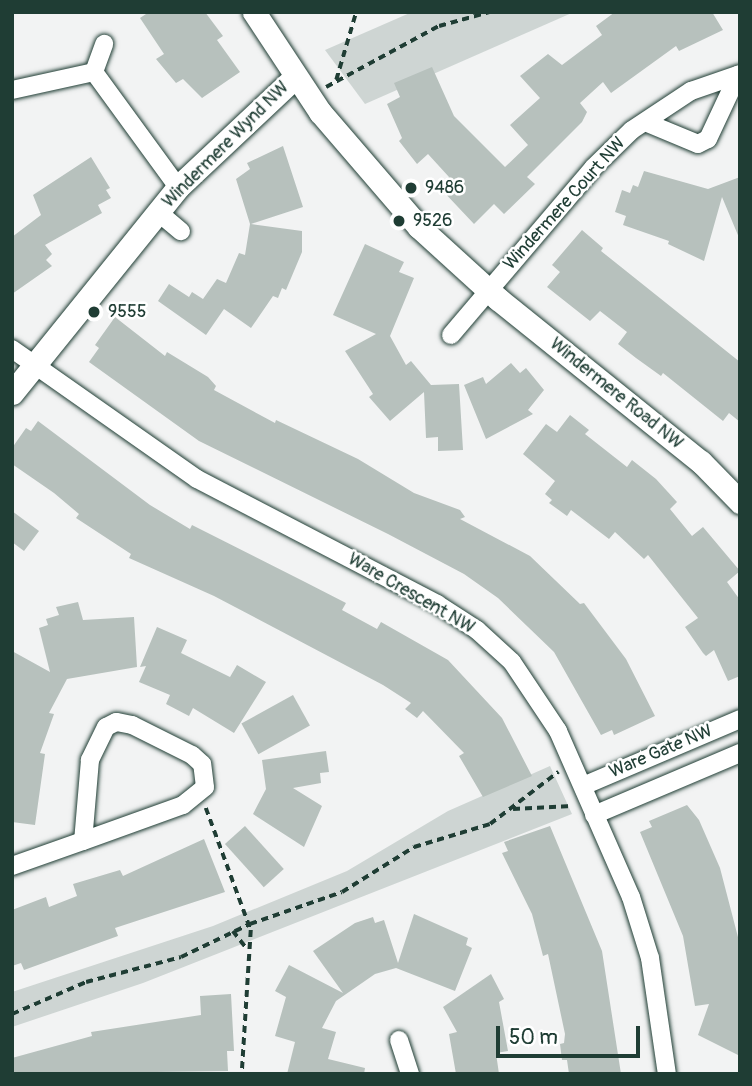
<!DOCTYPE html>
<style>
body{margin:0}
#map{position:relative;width:752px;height:1086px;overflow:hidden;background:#f2f3f3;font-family:Pangolin,sans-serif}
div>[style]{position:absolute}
.green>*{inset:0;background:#ced5d3}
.building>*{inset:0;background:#b7c1bd;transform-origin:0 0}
.path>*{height:3.5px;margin-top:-1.75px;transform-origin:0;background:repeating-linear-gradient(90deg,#1f3d34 0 7px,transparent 0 12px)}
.roads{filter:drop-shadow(0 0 2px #1f3d34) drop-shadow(0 0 2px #1f3d34)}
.minor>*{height:18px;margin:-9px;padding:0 9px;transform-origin:9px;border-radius:9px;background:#fff}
.tertiary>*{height:23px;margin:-11.5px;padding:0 11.5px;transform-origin:11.5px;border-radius:11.5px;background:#fff}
.dots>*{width:19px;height:19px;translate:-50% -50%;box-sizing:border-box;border:4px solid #fff;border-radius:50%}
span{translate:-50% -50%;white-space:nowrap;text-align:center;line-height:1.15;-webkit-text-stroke:5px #fff;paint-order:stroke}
.street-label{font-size:18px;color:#1f3d34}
.poi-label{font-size:18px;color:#1f3d34}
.left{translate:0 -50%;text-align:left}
.frame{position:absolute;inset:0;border:14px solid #1f3d34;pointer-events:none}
.scale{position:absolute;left:496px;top:1026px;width:144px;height:32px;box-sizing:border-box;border:4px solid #1f3d34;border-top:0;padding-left:9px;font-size:21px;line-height:24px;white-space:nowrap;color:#1f3d34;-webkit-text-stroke:5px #fff;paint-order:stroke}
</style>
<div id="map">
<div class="green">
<div style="clip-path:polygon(412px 12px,574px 12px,365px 104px,325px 50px)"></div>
<div style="clip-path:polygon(550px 766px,572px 814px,143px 983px,12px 1027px,12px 992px,213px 926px,347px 871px,448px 811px)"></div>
</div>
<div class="building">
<div style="clip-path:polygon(149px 12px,205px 12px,223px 36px,217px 40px,240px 72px,202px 98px,183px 79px,176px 83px,156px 59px,164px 54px,140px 18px)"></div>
<div style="clip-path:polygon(615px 12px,712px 12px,723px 30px,679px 51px,676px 46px,611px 93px,603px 82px,580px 103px,587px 112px,582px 122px,527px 177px,535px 184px,504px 214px,494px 204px,474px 224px,441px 189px,449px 177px,428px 154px,417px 164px,399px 141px,402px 138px,387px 104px,400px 97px,394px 83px,432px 67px,454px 116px,505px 167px,528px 145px,510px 125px,540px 98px,520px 76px,548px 54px,562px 65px,602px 35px,596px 26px)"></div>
<div style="clip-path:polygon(283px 146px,303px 207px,251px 224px,302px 231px,302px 252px,286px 290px,282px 288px,278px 298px,273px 296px,251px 328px,224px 309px,206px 335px,158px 301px,169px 284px,189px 297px,192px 292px,203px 299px,217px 279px,226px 283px,239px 253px,245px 255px,250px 224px,236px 179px,250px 169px,247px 163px)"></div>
<div style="clip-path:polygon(91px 157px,110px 188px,106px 190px,111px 198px,98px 205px,102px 213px,45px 245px,52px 254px,46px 260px,52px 266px,12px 294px,12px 237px,41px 215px,33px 195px)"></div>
<div style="clip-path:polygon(644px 171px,708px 189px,740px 177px,740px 240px,722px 197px,704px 261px,668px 244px,669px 241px,623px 225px,626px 216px,615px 212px,622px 190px,630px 193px,633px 185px,638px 187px)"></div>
<div style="clip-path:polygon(582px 230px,603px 248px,601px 251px,740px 362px,740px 422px,729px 413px,723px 421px,663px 373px,661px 376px,636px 358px,618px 344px,627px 332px,600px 311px,590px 321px,547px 287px,560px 272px,552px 265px)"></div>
<div style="clip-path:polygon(365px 244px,404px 262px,399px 272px,414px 278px,390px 336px,406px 365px,411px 361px,431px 385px,459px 384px,463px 450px,438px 451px,438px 437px,426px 438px,424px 392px,390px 421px,369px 397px,373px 394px,345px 351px,376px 334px,333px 315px)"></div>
<div style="clip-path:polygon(115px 317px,165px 356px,167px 352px,208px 377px,216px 386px,214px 390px,275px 423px,276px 420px,358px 459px,414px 493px,460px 510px,465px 517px,460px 519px,530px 556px,580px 604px,584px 603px,626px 659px,655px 716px,614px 735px,612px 730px,601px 735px,554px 652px,498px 598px,464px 574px,388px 534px,199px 441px,89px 362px,99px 348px,95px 345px)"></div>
<div style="clip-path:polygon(511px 363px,520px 373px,526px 368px,544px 390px,528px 410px,533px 414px,486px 439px,464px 385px,483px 377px,486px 384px)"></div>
<div style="clip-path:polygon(570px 415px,589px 430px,585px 434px,627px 467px,632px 460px,656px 479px,677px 502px,670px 509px,692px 536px,703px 527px,740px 571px,727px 582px,740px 600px,740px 676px,728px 681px,714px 650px,706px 656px,703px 653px,685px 627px,698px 618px,648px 555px,644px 559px,615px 532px,609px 539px,571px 510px,567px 516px,549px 503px,552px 500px,545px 494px,555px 481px,523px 454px,546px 424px,557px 432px)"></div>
<div style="clip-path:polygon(38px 421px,150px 505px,190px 529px,192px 525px,305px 582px,346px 603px,342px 610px,377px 629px,381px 622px,448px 660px,502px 718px,532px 776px,483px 797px,459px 756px,464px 753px,423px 711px,417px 718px,405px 709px,411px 703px,383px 685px,214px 596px,129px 558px,131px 554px,76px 518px,79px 514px,54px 493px,12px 464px,12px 448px,26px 428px,31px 431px)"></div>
<div style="clip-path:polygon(12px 511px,39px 531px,24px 551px,12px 542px)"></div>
<div style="clip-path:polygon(78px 602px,83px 620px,134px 617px,137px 667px,67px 679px,49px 713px,54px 714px,40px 753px,45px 754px,35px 825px,12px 822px,12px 651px,50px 672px,39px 628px,48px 625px,46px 619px,59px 615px,56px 607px)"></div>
<div style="clip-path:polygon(157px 627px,187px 640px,181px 653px,230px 677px,237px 665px,266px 682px,234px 733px,193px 708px,189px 716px,166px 704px,170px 695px,139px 682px,146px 666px,140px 667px)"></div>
<div style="left:293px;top:695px;width:35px;height:59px;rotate:61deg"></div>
<div style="clip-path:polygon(326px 751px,329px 772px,320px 773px,321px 783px,293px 788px,322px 806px,304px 847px,253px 814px,266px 789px,262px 760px)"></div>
<div style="clip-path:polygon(687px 805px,699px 820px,720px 868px,739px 941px,740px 1056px,698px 1035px,709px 1004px,695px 1006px,683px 936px,640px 832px,652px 827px,649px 821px)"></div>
<div style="left:245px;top:826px;width:58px;height:27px;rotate:48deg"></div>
<div style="clip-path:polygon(550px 826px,602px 951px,621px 1074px,569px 1074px,567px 1060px,562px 1060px,560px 1044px,564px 1043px,565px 1034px,548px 954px,543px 956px,532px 914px,502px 853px,508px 851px,504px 842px)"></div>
<div style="clip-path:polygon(204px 839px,225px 892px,115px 928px,118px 936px,24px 970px,21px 963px,12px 966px,12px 910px,46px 897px,49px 907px,77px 896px,73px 884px,120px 870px,123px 876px)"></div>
<div style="clip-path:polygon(414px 914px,468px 938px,466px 945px,472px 948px,455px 991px,396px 968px,375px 974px,336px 1001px,322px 1028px,336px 1032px,328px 1059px,365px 1068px,364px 1074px,287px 1074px,295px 1042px,275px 1036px,286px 997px,275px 991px,289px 965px,343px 993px,313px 951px,355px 923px,373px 917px,375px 923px,384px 920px,398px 963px)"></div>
<div style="clip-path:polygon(491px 974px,504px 999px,499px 1002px,508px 1051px,496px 1053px,499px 1074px,456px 1074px,449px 1034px,457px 1032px,443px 1007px)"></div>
<div style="clip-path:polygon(231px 994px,234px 1051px,227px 1051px,228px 1071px,12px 1074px,12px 1058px,92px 1036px,91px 1032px,201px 1015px,200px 996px)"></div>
</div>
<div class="path">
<div style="left:336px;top:80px;width:71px;rotate:-73.6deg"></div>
<div style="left:326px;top:87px;width:128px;rotate:-28.4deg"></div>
<div style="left:439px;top:26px;width:53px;rotate:-15.4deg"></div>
<div style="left:206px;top:808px;width:130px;rotate:69.8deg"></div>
<div style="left:251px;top:930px;width:144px;rotate:93.6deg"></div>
<div style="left:513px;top:809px;width:59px;rotate:-2.9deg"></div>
<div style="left:233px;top:931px;width:23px;rotate:52deg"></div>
<div style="left:12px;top:1014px;width:81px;rotate:-23.4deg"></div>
<div style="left:86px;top:982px;width:98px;rotate:-14.7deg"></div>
<div style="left:181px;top:957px;width:76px;rotate:-25.6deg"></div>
<div style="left:250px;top:924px;width:97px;rotate:-19.2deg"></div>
<div style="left:342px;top:892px;width:85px;rotate:-32deg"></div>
<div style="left:414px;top:847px;width:79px;rotate:-16.8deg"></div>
<div style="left:490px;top:824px;width:86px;rotate:-37.4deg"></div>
</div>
<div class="roads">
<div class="minor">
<div style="left:94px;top:72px;width:30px;rotate:-70deg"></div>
<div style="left:12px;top:90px;width:84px;rotate:-12.4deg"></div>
<div style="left:94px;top:72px;width:142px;rotate:53.9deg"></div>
<div style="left:645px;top:122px;width:57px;rotate:22.5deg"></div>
<div style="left:698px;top:144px;width:11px;rotate:-27deg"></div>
<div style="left:708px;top:139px;width:71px;rotate:-64.9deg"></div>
<div style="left:158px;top:212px;width:30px;rotate:40deg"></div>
<div style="left:451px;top:335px;width:219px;rotate:-49.6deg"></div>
<div style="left:593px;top:168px;width:54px;rotate:-44.3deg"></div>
<div style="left:632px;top:130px;width:71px;rotate:-33.5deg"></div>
<div style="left:691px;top:91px;width:52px;rotate:-19.1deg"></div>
<div style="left:12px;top:349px;width:226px;rotate:35.1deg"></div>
<div style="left:197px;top:479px;width:271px;rotate:27.5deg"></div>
<div style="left:437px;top:604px;width:48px;rotate:33deg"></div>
<div style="left:477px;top:630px;width:47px;rotate:42.4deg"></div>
<div style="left:512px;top:662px;width:83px;rotate:56.3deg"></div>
<div style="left:558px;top:731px;width:181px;rotate:66.3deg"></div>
<div style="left:631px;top:897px;width:64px;rotate:72.7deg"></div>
<div style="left:650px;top:958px;width:117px;rotate:81.7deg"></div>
<div style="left:583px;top:786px;width:171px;rotate:-23.1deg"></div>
<div style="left:594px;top:815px;width:159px;rotate:-23deg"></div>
<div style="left:12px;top:866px;width:75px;rotate:-19.4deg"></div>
<div style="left:83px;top:841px;width:106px;rotate:-19.8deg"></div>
<div style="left:183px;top:805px;width:28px;rotate:-39deg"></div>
<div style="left:205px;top:787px;width:23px;rotate:-97deg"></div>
<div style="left:202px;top:764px;width:13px;rotate:-138deg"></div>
<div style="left:192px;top:755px;width:67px;rotate:-153.4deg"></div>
<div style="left:132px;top:725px;width:16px;rotate:-169deg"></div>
<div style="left:116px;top:722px;width:11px;rotate:153deg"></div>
<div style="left:106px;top:727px;width:37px;rotate:116deg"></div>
<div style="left:90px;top:760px;width:81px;rotate:94.9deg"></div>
<div style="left:399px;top:1040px;width:36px;rotate:72deg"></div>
</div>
<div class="tertiary">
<div style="left:254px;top:12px;width:120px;rotate:56.6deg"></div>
<div style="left:320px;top:112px;width:152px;rotate:49.3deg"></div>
<div style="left:419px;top:227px;width:107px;rotate:42.3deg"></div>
<div style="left:498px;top:299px;width:260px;rotate:38.8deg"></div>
<div style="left:701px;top:462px;width:56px;rotate:45.7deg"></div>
<div style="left:12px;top:393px;width:265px;rotate:-51.1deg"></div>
<div style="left:178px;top:187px;width:159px;rotate:-43.2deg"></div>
</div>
</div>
<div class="dots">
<div style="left:411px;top:188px;background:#1f3d34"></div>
<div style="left:399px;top:221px;background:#1f3d34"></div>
<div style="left:94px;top:312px;background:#1f3d34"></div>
</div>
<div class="street-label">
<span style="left:226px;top:145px;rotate:-45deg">Windermere Wynd NW</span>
<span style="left:565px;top:204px;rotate:-48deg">Windermere Court NW</span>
<span style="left:616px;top:394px;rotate:39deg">Windermere Road NW</span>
<span style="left:411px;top:594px;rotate:30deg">Ware Crescent NW</span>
<span style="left:661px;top:752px;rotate:-23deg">Ware Gate NW</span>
</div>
<div class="poi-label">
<span class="left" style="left:425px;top:188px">9486</span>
<span class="left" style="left:413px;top:221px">9526</span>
<span class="left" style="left:108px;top:312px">9555</span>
</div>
<div class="frame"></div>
<div class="scale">50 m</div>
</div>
